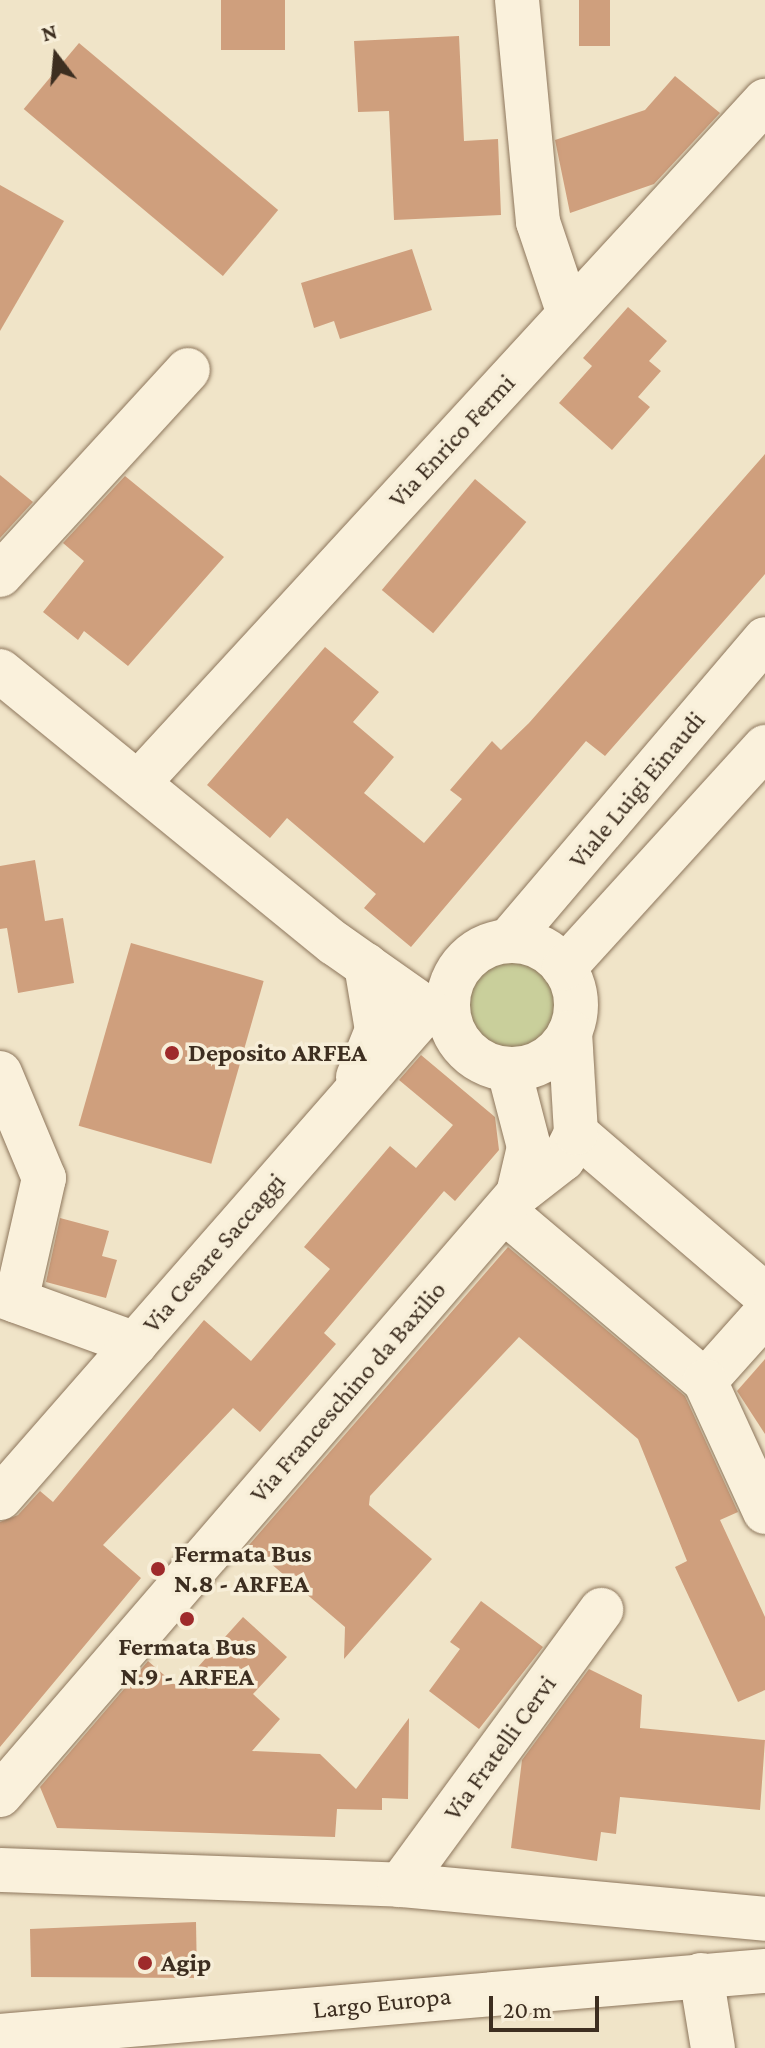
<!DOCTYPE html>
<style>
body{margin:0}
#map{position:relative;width:765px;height:2048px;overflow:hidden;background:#f0e4c8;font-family:"Crimson Pro",serif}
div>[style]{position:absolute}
.green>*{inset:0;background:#c9cf9b}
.round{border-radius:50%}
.building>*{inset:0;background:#cf9f7d;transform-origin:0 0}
.roads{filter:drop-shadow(0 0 2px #8d765c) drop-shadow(0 0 2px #8d765c)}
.minor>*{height:44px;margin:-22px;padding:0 22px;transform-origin:22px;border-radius:22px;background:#faf1dc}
.minor>.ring{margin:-22px;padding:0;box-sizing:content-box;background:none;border:44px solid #faf1dc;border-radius:50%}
.dots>*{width:22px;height:22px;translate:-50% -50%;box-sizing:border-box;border:4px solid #f7eed8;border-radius:50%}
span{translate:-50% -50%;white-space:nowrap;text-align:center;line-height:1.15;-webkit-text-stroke:7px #f7eed8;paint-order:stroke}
.street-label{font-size:26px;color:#3d2e20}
.poi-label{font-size:26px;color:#3d2e20;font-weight:700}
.left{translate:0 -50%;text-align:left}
.north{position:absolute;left:16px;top:16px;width:80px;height:80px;-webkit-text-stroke:6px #f7eed8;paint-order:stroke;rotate:344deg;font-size:22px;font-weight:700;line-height:32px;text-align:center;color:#3d2e20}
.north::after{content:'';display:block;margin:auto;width:28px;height:36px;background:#3d2e20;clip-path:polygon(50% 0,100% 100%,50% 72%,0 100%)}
.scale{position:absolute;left:489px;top:1996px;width:110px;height:36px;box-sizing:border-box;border:4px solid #3d2e20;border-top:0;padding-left:10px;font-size:24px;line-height:28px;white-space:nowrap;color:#3d2e20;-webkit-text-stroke:6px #f7eed8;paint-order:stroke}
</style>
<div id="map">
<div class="green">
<div class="round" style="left:464px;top:958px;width:94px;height:94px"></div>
</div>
<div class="building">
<div style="left:221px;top:0;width:64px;height:50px"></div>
<div style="left:579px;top:0;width:31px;height:46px"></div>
<div style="clip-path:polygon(459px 36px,464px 141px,498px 139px,501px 215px,394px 220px,389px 111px,358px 112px,354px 41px)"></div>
<div style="left:79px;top:43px;width:260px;height:86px;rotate:40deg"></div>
<div style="clip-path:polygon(675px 76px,720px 113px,654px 184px,570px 213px,555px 140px,645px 110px)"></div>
<div style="clip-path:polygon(0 185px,64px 221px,0 331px)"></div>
<div style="clip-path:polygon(412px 249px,432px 310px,340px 339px,334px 321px,314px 328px,301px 283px)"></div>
<div style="clip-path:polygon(628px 307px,667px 341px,649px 361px,661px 371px,638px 397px,650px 407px,612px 450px,559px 403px,592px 366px,583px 358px)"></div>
<div style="clip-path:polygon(765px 454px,765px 574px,605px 756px,586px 741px,411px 947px,364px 908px,376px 894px,287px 818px,270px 838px,207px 785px,325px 647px,379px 692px,353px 722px,394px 757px,364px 793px,424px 843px,462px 799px,450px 790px,492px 741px,501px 750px,529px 723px)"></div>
<div style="clip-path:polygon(0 475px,33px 502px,0 538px)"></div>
<div style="clip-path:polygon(125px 476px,224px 557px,128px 666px,84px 631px,78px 640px,43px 612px,84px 561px,63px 543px)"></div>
<div style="left:475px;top:479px;width:67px;height:145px;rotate:40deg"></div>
<div style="clip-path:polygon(35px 860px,45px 921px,63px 918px,74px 983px,18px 993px,7px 928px,0 929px,0 866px)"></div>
<div style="left:131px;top:943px;width:138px;height:190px;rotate:16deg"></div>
<div style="clip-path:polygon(421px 1055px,495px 1117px,499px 1150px,455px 1201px,444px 1191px,324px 1333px,336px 1344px,260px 1432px,233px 1408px,103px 1545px,141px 1578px,0 1747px,0 1522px,18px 1515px,40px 1491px,53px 1502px,204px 1320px,251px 1361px,330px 1269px,304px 1247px,390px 1146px,416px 1168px,453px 1125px,399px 1080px)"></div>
<div style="clip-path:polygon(60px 1218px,109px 1231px,102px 1256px,117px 1260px,106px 1298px,46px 1282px)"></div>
<div style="clip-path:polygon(508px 1247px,685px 1396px,738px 1512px,720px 1520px,765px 1617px,765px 1690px,738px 1702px,675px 1567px,687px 1561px,638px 1439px,519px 1337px,370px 1496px,369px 1505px,432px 1559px,344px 1659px,345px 1627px,249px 1545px)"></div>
<div style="clip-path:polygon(765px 1359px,765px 1434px,737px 1391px)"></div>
<div style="clip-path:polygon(481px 1601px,543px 1647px,479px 1729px,429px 1691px,460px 1649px,450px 1642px)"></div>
<div style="clip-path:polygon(243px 1617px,287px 1657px,253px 1694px,280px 1719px,252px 1751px,320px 1754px,356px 1789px,409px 1718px,408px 1799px,382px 1798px,382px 1810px,337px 1809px,335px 1837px,57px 1828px,40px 1787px,148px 1661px,179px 1688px)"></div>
<div style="clip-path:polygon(589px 1669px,642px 1695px,640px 1728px,765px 1740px,760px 1810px,620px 1797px,616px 1834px,601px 1832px,597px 1861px,511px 1848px,522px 1760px)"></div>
<div style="clip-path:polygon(196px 1922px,197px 1978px,31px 1977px,30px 1929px)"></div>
</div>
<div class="roads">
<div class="minor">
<div style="left:517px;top:0;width:223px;rotate:84.6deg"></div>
<div style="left:538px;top:222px;width:97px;rotate:71.4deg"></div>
<div style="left:0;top:575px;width:278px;rotate:-47.5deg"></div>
<div style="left:0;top:671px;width:431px;rotate:39.2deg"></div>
<div style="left:334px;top:943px;width:115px;rotate:35.1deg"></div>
<div style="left:428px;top:1009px;width:19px;rotate:6deg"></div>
<div style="left:140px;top:781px;width:924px;rotate:-47.41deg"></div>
<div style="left:509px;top:940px;width:395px;rotate:-49.6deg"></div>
<div class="ring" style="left:448px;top:941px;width:84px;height:84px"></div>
<div style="left:564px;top:968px;width:299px;rotate:-47.7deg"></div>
<div style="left:0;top:1073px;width:114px;rotate:67.3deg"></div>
<div style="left:44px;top:1178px;width:126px;rotate:102.8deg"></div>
<div style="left:358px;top:1077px;width:51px;rotate:-68deg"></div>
<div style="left:377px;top:1030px;width:66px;rotate:-99.6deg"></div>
<div style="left:576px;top:1133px;width:249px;rotate:40.6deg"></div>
<div style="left:518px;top:1194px;width:57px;rotate:-37.9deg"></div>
<div style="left:563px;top:1159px;width:29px;rotate:-63deg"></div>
<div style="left:576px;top:1133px;width:101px;rotate:-93.4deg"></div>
<div style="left:505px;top:1212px;width:262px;rotate:40.2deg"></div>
<div style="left:0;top:1295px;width:144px;rotate:19.9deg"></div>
<div style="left:765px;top:1314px;width:90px;rotate:131.8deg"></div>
<div style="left:705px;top:1381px;width:144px;rotate:65.4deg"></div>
<div style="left:0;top:1498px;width:650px;rotate:-48.81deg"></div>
<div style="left:0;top:1795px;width:793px;rotate:-49.24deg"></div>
<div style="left:518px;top:1194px;width:48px;rotate:-76.8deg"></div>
<div style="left:529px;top:1147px;width:80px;rotate:-104.6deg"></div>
<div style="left:0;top:1870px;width:400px;rotate:2.1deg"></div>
<div style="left:400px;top:1885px;width:367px;rotate:5.3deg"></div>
<div style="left:400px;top:1885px;width:341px;rotate:-53.8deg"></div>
<div style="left:701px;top:1975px;width:74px;rotate:80.7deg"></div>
<div style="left:0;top:2036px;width:768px;rotate:-4.86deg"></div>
</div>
</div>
<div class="dots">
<div style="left:172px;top:1053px;background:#9e2a2b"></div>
<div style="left:158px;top:1569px;background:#9e2a2b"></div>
<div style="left:187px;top:1619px;background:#9e2a2b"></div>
<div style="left:145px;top:1963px;background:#9e2a2b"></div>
</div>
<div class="street-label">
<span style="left:452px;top:441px;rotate:-47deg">Via Enrico Fermi</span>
<span style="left:637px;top:790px;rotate:-50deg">Viale Luigi Einaudi</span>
<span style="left:214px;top:1253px;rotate:-49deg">Via Cesare Saccaggi</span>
<span style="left:348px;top:1392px;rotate:-49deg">Via Franceschino da Baxilio</span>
<span style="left:500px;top:1748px;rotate:-54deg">Via Fratelli Cervi</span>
<span style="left:382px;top:2003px;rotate:-6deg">Largo Europa</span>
</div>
<div class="poi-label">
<span class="left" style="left:188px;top:1053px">Deposito ARFEA</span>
<span class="left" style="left:174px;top:1569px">Fermata Bus<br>N.8 - ARFEA</span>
<span style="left:187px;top:1662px">Fermata Bus<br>N.9 - ARFEA</span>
<span class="left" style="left:161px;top:1963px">Agip</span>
</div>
<div class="north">N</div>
<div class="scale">20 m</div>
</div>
